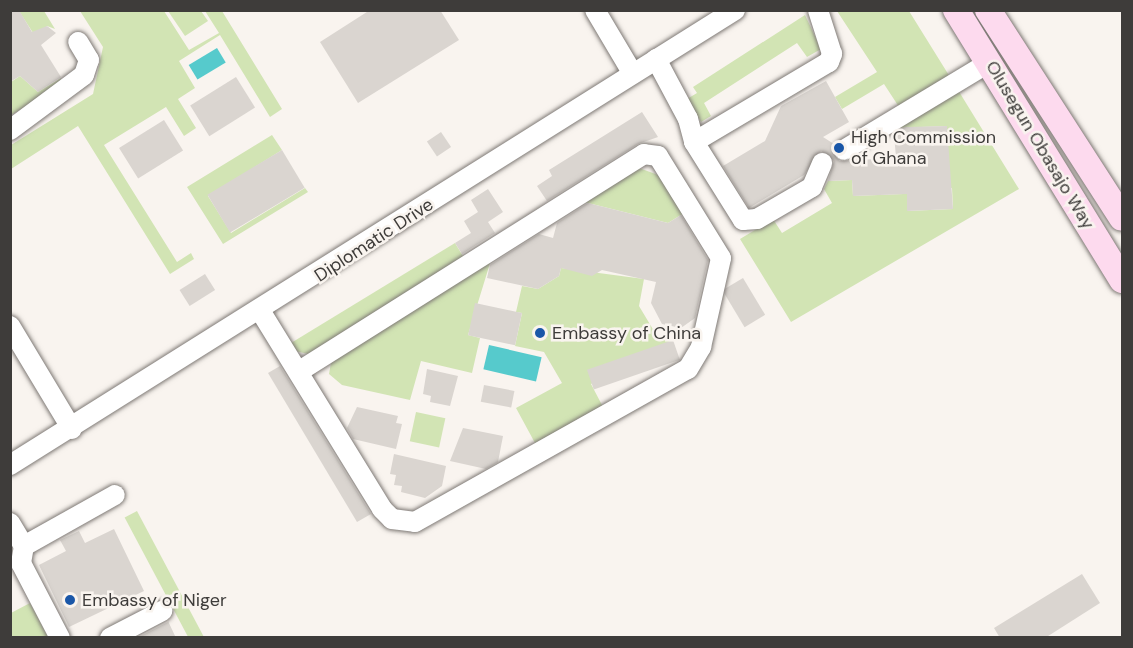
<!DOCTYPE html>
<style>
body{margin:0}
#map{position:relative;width:1133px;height:648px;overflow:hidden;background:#f9f4ef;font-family:"DM Sans",sans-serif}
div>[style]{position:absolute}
.green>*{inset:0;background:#d2e4b4;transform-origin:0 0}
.water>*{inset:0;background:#56cacc;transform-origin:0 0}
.building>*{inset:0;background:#dad5d0;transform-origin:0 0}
.roads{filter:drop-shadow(0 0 2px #7e7975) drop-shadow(0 0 2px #7e7975)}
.minor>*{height:20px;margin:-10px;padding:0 10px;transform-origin:10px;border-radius:10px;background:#fff}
.major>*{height:26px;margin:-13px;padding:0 13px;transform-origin:13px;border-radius:13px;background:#fddaee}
.dots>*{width:16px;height:16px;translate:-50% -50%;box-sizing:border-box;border:3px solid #f9f4ef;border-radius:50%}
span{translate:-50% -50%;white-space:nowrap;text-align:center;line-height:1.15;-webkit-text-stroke:5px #f9f4ef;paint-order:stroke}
.poi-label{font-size:18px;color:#3e3c3a}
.left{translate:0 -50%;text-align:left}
.street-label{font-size:18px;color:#3e3c3a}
.frame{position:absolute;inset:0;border:12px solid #3e3c3a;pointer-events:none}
</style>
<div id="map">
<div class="green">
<div style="clip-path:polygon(19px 11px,44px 11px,55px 29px,47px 26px,35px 36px)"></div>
<div style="clip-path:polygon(80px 11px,164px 11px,189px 50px,219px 33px,205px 11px,222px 11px,282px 109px,270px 117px,220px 35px,179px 61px,195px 88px,178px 99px,196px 128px,184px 136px,166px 107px,104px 145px,177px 262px,191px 253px,194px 259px,170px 274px,78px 126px,11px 169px,11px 145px,93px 94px,103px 47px)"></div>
<div style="clip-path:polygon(168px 11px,201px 11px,208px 21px,185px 36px)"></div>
<div style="clip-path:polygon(837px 11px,909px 11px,950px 77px,899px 107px,884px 84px,842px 109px,835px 97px,877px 72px)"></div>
<div style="clip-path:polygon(805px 15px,821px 49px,807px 57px,797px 43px,704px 103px,711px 116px,701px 122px,687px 99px,697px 93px,693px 87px)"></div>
<div style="clip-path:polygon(20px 76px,38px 92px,61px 78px,60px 87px,11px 115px,11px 82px)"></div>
<div style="clip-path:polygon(evenodd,958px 90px,1019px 189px,791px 322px,740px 239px,773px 219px,782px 233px,832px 203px,824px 189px,828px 181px,852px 180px,853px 196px,903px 194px,902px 165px,947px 126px,894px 128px,958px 90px,952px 188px,953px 209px,907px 211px,907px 190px,952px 188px)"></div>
<div style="clip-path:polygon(272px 135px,282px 150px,208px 196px,231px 233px,305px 188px,308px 192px,223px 244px,187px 187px)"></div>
<div style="clip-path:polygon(639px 168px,661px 176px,684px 213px,668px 223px,584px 202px)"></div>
<div style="clip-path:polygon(455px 243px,466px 261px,313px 355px,295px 351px,291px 343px)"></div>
<div style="clip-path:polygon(491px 260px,468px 335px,480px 338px,472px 373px,421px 361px,410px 400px,342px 385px,329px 374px,332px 357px)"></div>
<div style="clip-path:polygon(561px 268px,644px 279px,639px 306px,657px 336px,673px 340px,591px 384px,603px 407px,535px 443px,516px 408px,562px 383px,544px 352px,515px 346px,522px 313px,516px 312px,522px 286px,538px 289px,559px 276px)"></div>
<div style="left:416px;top:412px;width:30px;height:30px;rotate:12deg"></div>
<div style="left:137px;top:511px;width:142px;height:14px;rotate:62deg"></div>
<div style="clip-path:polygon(30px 603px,48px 637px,11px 637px,11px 613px)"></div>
</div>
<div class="water">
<div style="left:217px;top:48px;width:17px;height:33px;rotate:59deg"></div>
<div style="left:489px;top:345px;width:54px;height:25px;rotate:13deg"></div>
</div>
<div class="building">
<div style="clip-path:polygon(10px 10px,19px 10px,32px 32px,47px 26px,56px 33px,41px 45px,61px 77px,38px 92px,20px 76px,10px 82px)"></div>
<div style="clip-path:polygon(370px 10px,440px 10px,459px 40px,358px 103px,320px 42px)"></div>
<div style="left:236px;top:77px;width:36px;height:54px;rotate:58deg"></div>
<div style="clip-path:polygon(826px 81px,849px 122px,823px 137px,834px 144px,839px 161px,896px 158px,894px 134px,905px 127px,947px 126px,953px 209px,907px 211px,907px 194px,853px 196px,852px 180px,828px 181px,834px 161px,821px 151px,804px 175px,749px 208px,723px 166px,765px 141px,781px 106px)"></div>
<div style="clip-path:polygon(642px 112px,658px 137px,638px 144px,547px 201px,537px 186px,552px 176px,549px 170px)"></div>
<div style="left:164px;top:120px;width:36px;height:53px;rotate:58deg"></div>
<div style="left:441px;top:132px;width:18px;height:17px;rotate:56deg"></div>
<div style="left:282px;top:150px;width:44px;height:87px;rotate:59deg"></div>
<div style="clip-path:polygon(488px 189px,503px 212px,488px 222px,495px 233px,462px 254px,455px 243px,471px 233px,464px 221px,478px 212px,471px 200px)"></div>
<div style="clip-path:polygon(588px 203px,668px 223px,681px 215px,708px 260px,695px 318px,681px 328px,662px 324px,651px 303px,656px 282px,602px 270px,592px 276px,561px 268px,559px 276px,538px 289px,487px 278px,490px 265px,539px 234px,553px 238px,557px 223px)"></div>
<div style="left:205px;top:274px;width:19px;height:30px;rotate:58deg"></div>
<div style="left:743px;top:278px;width:43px;height:24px;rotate:59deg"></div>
<div style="left:475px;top:303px;width:48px;height:33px;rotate:12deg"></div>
<div style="left:673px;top:340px;width:21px;height:91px;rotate:71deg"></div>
<div style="clip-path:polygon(280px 366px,371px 514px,357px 522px,268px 373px)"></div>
<div style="clip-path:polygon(427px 369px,458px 376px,450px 406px,430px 402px,431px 396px,423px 394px)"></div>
<div style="left:484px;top:385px;width:31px;height:17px;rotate:11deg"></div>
<div style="clip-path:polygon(357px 407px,398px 416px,396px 423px,402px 424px,396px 449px,353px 439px,347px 428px)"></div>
<div style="clip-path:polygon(463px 428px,503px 436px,498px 462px,486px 469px,450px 461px)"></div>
<div style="clip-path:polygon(394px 454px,446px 466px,442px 486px,425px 498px,401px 492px,402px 486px,394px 485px,396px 475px,390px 474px)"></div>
<div style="clip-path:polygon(114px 529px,144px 591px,69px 627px,39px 565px,66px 551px,60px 540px,79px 531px,85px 543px)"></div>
<div style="clip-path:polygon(1082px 574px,1100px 603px,1045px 638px,1000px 638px,994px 628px)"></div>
<div style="clip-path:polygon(168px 621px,176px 638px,137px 638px,168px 622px)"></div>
</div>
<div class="roads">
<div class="minor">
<div style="left:595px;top:10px;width:74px;rotate:59.3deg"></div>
<div style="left:656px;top:59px;width:68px;rotate:61.9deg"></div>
<div style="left:688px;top:119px;width:24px;rotate:75deg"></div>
<div style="left:694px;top:142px;width:92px;rotate:57.9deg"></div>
<div style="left:743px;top:220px;width:14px;rotate:-4deg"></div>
<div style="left:757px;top:219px;width:64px;rotate:-30.2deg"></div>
<div style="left:812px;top:187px;width:26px;rotate:-67deg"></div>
<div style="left:10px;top:130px;width:92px;rotate:-36.6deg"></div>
<div style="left:84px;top:75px;width:16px;rotate:-72deg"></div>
<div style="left:89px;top:60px;width:21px;rotate:-121deg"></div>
<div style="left:694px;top:142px;width:157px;rotate:-30.7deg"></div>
<div style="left:829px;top:62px;width:9px;rotate:-69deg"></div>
<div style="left:832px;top:54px;width:46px;rotate:-107.7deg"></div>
<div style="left:844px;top:150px;width:170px;rotate:-31.1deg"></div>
<div style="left:261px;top:312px;width:231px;rotate:58.4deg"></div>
<div style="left:382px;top:509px;width:14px;rotate:45deg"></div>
<div style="left:392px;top:519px;width:23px;rotate:7deg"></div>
<div style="left:415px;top:522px;width:313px;rotate:-29.3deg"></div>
<div style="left:688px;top:369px;width:26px;rotate:-59deg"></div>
<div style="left:701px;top:347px;width:91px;rotate:-77.3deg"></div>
<div style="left:721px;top:258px;width:120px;rotate:-121.7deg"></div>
<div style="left:658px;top:156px;width:14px;rotate:-172deg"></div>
<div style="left:644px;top:154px;width:408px;rotate:147.8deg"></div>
<div style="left:10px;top:326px;width:120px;rotate:59deg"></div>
<div style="left:10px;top:465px;width:856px;rotate:-32.11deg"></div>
<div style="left:10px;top:523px;width:27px;rotate:59deg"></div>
<div style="left:60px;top:638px;width:85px;rotate:-117.5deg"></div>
<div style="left:21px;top:563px;width:17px;rotate:-80deg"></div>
<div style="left:24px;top:546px;width:104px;rotate:-29.3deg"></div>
<div style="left:110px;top:638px;width:59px;rotate:-27.4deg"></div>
</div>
<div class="major">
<div style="left:956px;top:10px;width:317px;rotate:58.4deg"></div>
<div style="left:988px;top:10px;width:247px;rotate:57.2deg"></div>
</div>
</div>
<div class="dots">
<div style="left:839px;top:148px;background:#1a57a8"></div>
<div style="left:540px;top:333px;background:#1a57a8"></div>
<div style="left:70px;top:600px;background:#1a57a8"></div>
</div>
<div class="poi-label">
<span class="left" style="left:851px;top:148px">High Commission<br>of Ghana</span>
<span class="left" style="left:552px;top:333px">Embassy of China</span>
<span class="left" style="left:82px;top:600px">Embassy of Niger</span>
</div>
<div class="street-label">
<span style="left:1040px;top:145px;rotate:59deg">Olusegun Obasajo Way</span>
<span style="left:374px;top:240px;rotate:-33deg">Diplomatic Drive</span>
</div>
<div class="frame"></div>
</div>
